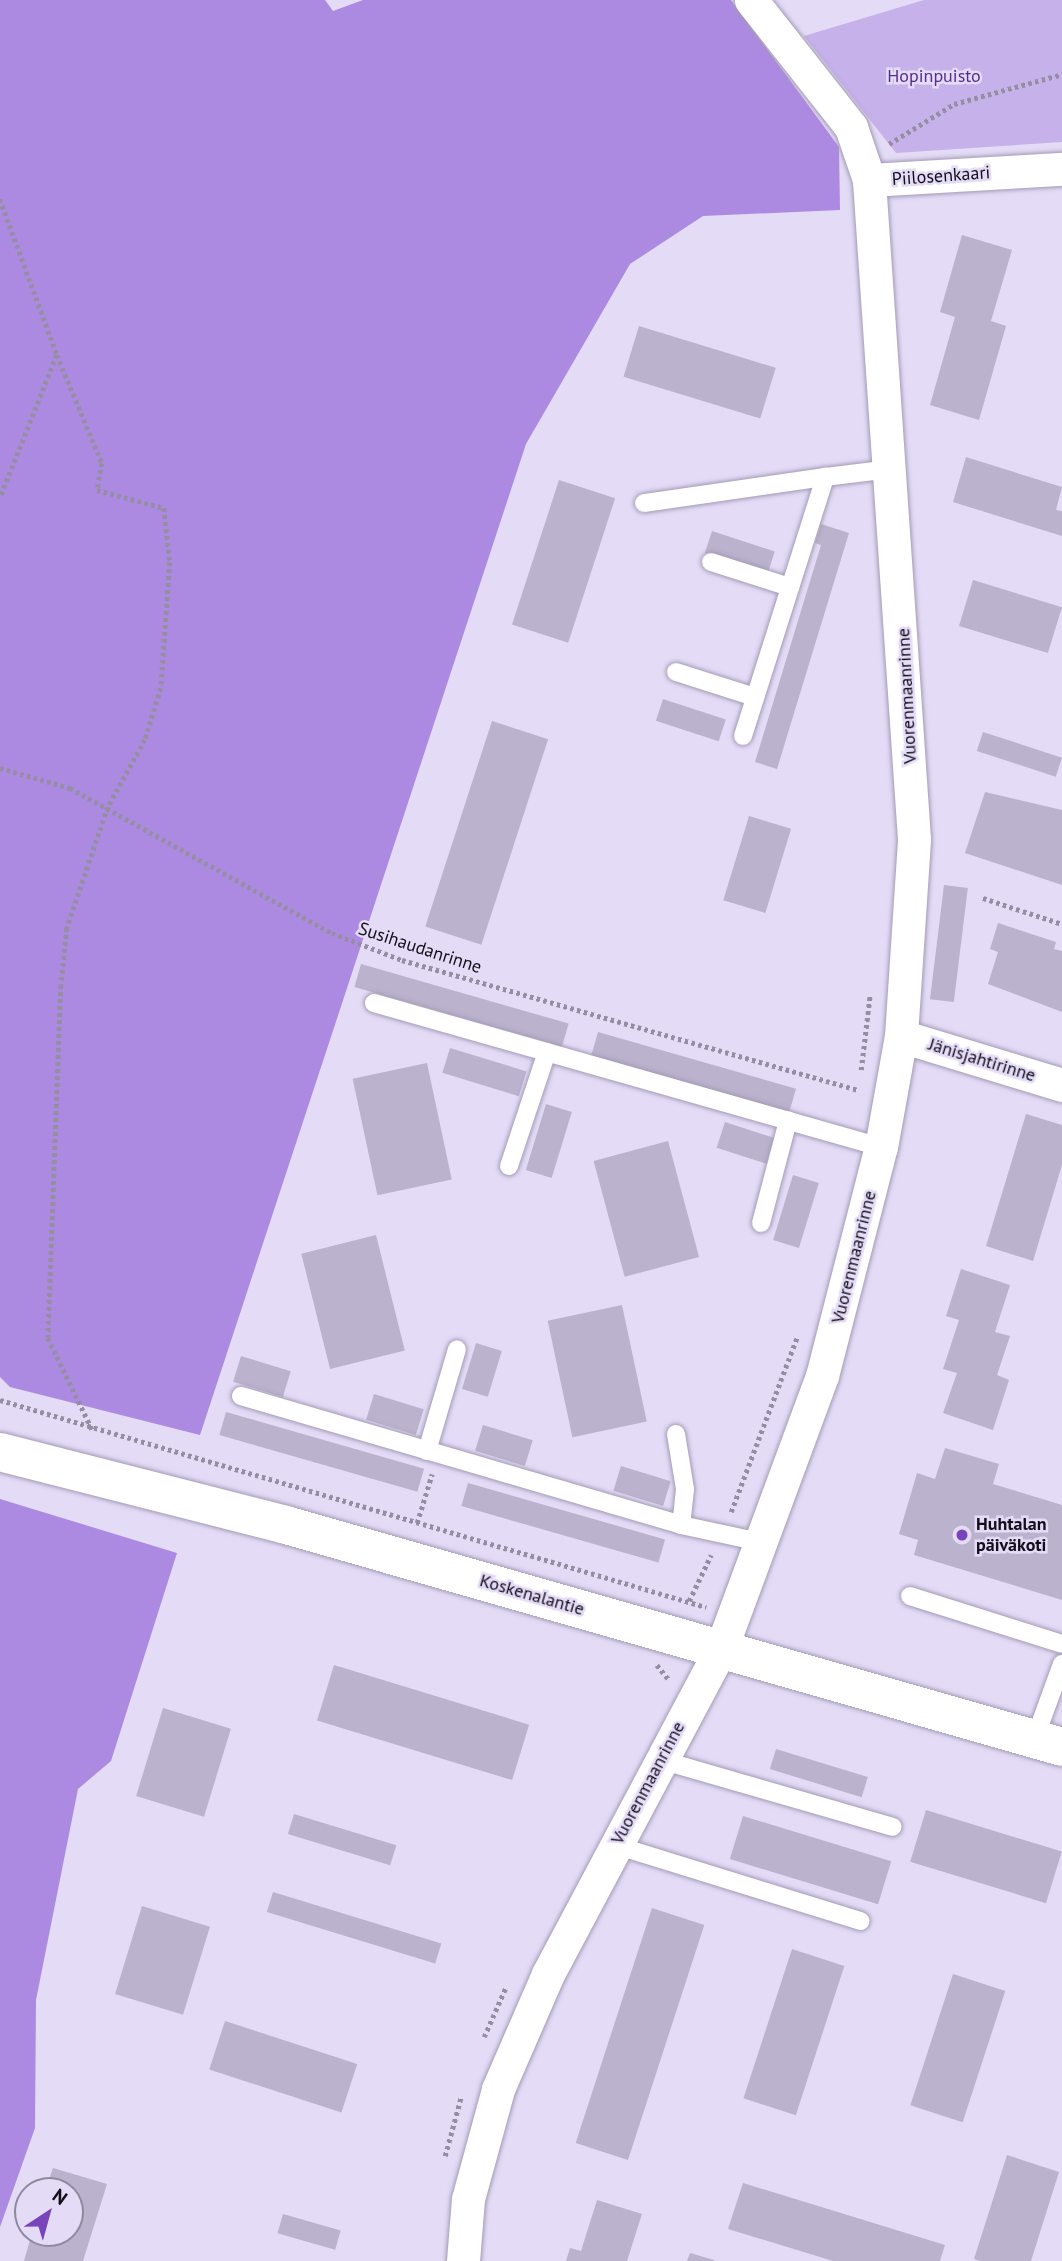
<!DOCTYPE html>
<meta charset="utf-8">
<style>
body{margin:0}
#map{position:relative;width:1062px;height:2261px;overflow:hidden;background:#e4dbf7;font-family:"PT Sans",sans-serif}
div>[style]{position:absolute}
.green>*{inset:0;background:#c6b1ea}
.forest>*{inset:0;background:#ac8ae1}
.building>*{inset:0;background:#bbb2cd;transform-origin:0 0}
.path>*{height:4.5px;margin-top:-2.25px;transform-origin:0;background:repeating-linear-gradient(90deg,#958ea3 0 3.5px,transparent 0 7px)}
.roads{filter:drop-shadow(0 0 2px #a39ab5) drop-shadow(0 0 2px #a39ab5)}
.service>*{height:18px;margin:-9px;padding:0 9px;transform-origin:9px;border-radius:9px;background:#fff}
.minor>*{height:33px;margin:-16.5px;padding:0 16.5px;transform-origin:16.5px;border-radius:16.5px;background:#fff}
.tertiary>*{height:38px;margin:-19px;padding:0 19px;transform-origin:19px;border-radius:19px;background:#fff}
.dots>*{width:19px;height:19px;translate:-50% -50%;box-sizing:border-box;border:4px solid #e4dbf7;border-radius:50%}
span{translate:-50% -50%;white-space:nowrap;text-align:center;line-height:1.15;-webkit-text-stroke:5px #e4dbf7;paint-order:stroke}
.park-label{font-size:18px;color:#592a8f}
.street-label{font-size:18px;color:#130f19}
.poi-label{font-size:18px;color:#130f19;font-weight:700}
.left{translate:0 -50%;text-align:left}
.north{position:absolute;left:14px;top:2177px;width:70px;height:70px;box-sizing:border-box;background:#e4dbf7;border:2px solid #90899e;border-radius:50%;rotate:36deg;font-size:19px;font-weight:700;line-height:28px;text-align:center;color:#130f19}
.north::after{content:'';display:block;margin:auto;width:24px;height:32px;background:#7943ba;clip-path:polygon(50% 0,100% 100%,50% 72%,0 100%)}
</style>
<div id="map">
<div class="green">
<div style="clip-path:polygon(924px 0,1062px 0,1062px 142px,896px 153px,804px 36px)"></div>
</div>
<div class="forest">
<div style="clip-path:polygon(0 0,325px 0,333px 11px,363px 0,731px 0,839px 147px,840px 210px,703px 216px,630px 264px,526px 444px,200px 1435px,10px 1387px,0 1377px)"></div>
<div style="clip-path:polygon(0 1499px,177px 1553px,111px 1761px,78px 1789px,36px 2000px,35px 2128px,0 2227px)"></div>
</div>
<div class="building">
<div style="clip-path:polygon(962px 235px,1012px 250px,991px 321px,1006px 326px,979px 420px,930px 405px,955px 317px,940px 312px)"></div>
<div style="left:639px;top:326px;width:143px;height:53px;rotate:17deg"></div>
<div style="clip-path:polygon(966px 457px,1062px 487px,1056px 510px,1062px 511px,1062px 536px,953px 502px)"></div>
<div style="left:559px;top:480px;width:59px;height:152px;rotate:18deg"></div>
<div style="clip-path:polygon(821px 524px,849px 533px,777px 769px,755px 762px,821px 545px,815px 543px)"></div>
<div style="left:712px;top:531px;width:66px;height:23px;rotate:18deg"></div>
<div style="left:973px;top:580px;width:93px;height:48px;rotate:17deg"></div>
<div style="left:663px;top:699px;width:66px;height:23px;rotate:18deg"></div>
<div style="left:492px;top:721px;width:59px;height:216px;rotate:18deg"></div>
<div style="left:983px;top:732px;width:83px;height:20px;rotate:18deg"></div>
<div style="clip-path:polygon(985px 792px,1062px 810px,1062px 885px,965px 853px)"></div>
<div style="left:749px;top:816px;width:44px;height:88px;rotate:17deg"></div>
<div style="left:944px;top:885px;width:24px;height:115px;rotate:7deg"></div>
<div style="clip-path:polygon(998px 923px,1056px 942px,1054px 949px,1062px 951px,1062px 1012px,988px 984px,998px 952px,990px 949px)"></div>
<div style="left:361px;top:964px;width:216px;height:24px;rotate:16deg"></div>
<div style="left:598px;top:1032px;width:206px;height:25px;rotate:16deg"></div>
<div style="left:450px;top:1048px;width:80px;height:26px;rotate:17deg"></div>
<div style="left:427px;top:1063px;width:119px;height:76px;rotate:78deg"></div>
<div style="left:546px;top:1104px;width:27px;height:69px;rotate:17deg"></div>
<div style="clip-path:polygon(1026px 1114px,1062px 1125px,1062px 1165px,1033px 1261px,986px 1246px)"></div>
<div style="left:725px;top:1122px;width:52px;height:27px;rotate:18deg"></div>
<div style="left:668px;top:1141px;width:120px;height:77px;rotate:75deg"></div>
<div style="left:793px;top:1175px;width:27px;height:68px;rotate:17deg"></div>
<div style="left:376px;top:1235px;width:119px;height:77px;rotate:76deg"></div>
<div style="clip-path:polygon(961px 1269px,1010px 1285px,995px 1332px,1010px 1336px,997px 1375px,1009px 1380px,993px 1430px,943px 1413px,957px 1373px,943px 1369px,959px 1320px,946px 1316px)"></div>
<div style="left:622px;top:1305px;width:119px;height:76px;rotate:78deg"></div>
<div style="left:476px;top:1343px;width:27px;height:48px;rotate:17deg"></div>
<div style="left:241px;top:1356px;width:52px;height:27px;rotate:17deg"></div>
<div style="left:374px;top:1394px;width:52px;height:27px;rotate:17deg"></div>
<div style="left:226px;top:1412px;width:206px;height:24px;rotate:16deg"></div>
<div style="left:483px;top:1425px;width:52px;height:27px;rotate:17deg"></div>
<div style="clip-path:polygon(945px 1448px,999px 1464px,993px 1484px,1062px 1505px,1062px 1600px,914px 1555px,918px 1540px,899px 1534px,917px 1473px,935px 1479px)"></div>
<div style="left:621px;top:1466px;width:52px;height:26px;rotate:17deg"></div>
<div style="left:468px;top:1483px;width:205px;height:24px;rotate:16deg"></div>
<div style="left:334px;top:1665px;width:204px;height:58px;rotate:17deg"></div>
<div style="left:163px;top:1708px;width:71px;height:92px;rotate:17deg"></div>
<div style="left:776px;top:1749px;width:96px;height:21px;rotate:17deg"></div>
<div style="left:926px;top:1810px;width:142px;height:54px;rotate:17deg"></div>
<div style="left:294px;top:1814px;width:107px;height:21px;rotate:17deg"></div>
<div style="left:743px;top:1816px;width:155px;height:45px;rotate:17deg"></div>
<div style="left:273px;top:1892px;width:176px;height:21px;rotate:17deg"></div>
<div style="left:142px;top:1906px;width:71px;height:92px;rotate:17deg"></div>
<div style="left:652px;top:1908px;width:55px;height:247px;rotate:18deg"></div>
<div style="left:792px;top:1949px;width:55px;height:157px;rotate:18deg"></div>
<div style="left:953px;top:1974px;width:55px;height:138px;rotate:18deg"></div>
<div style="left:225px;top:2021px;width:139px;height:51px;rotate:18deg"></div>
<div style="clip-path:polygon(1007px 2155px,1059px 2172px,1031px 2261px,980px 2261px,974px 2259px)"></div>
<div style="clip-path:polygon(53px 2168px,107px 2184px,83px 2261px,24px 2261px,32px 2233px,70px 2233px,70px 2191px,45px 2191px)"></div>
<div style="clip-path:polygon(743px 2183px,945px 2245px,940px 2261px,833px 2261px,728px 2229px)"></div>
<div style="clip-path:polygon(597px 2200px,642px 2214px,627px 2261px,566px 2261px,570px 2248px,581px 2251px)"></div>
<div style="left:283px;top:2214px;width:60px;height:20px;rotate:16deg"></div>
<div style="clip-path:polygon(690px 2253px,714px 2260px,714px 2261px,687px 2261px)"></div>
</div>
<div class="path">
<div style="left:889px;top:144px;width:76px;rotate:-31.6deg"></div>
<div style="left:954px;top:104px;width:112px;rotate:-15.5deg"></div>
<div style="left:0;top:199px;width:166px;rotate:69.9deg"></div>
<div style="left:57px;top:355px;width:154px;rotate:111.7deg"></div>
<div style="left:57px;top:355px;width:117px;rotate:67.4deg"></div>
<div style="left:102px;top:463px;width:27px;rotate:100deg"></div>
<div style="left:97px;top:490px;width:69px;rotate:15deg"></div>
<div style="left:164px;top:508px;width:54px;rotate:83.7deg"></div>
<div style="left:170px;top:562px;width:126px;rotate:94.1deg"></div>
<div style="left:161px;top:688px;width:54px;rotate:107.1deg"></div>
<div style="left:145px;top:740px;width:77px;rotate:118.9deg"></div>
<div style="left:108px;top:807px;width:128px;rotate:108.7deg"></div>
<div style="left:67px;top:928px;width:57px;rotate:96deg"></div>
<div style="left:61px;top:985px;width:353px;rotate:92.1deg"></div>
<div style="left:48px;top:1338px;width:103px;rotate:64.2deg"></div>
<div style="left:0;top:768px;width:73px;rotate:15.9deg"></div>
<div style="left:70px;top:788px;width:299px;rotate:29deg"></div>
<div style="left:332px;top:933px;width:75px;rotate:21.1deg"></div>
<div style="left:402px;top:960px;width:474px;rotate:15.9deg"></div>
<div style="left:983px;top:898px;width:83px;rotate:18.2deg"></div>
<div style="left:861px;top:1070px;width:76px;rotate:-83.2deg"></div>
<div style="left:0;top:1400px;width:736px;rotate:16.34deg"></div>
<div style="left:731px;top:1512px;width:187px;rotate:-69.3deg"></div>
<div style="left:417px;top:1523px;width:51px;rotate:-73deg"></div>
<div style="left:689px;top:1601px;width:51px;rotate:-64.4deg"></div>
<div style="left:657px;top:1665px;width:19px;rotate:51deg"></div>
<div style="left:484px;top:2037px;width:55px;rotate:-66.3deg"></div>
<div style="left:445px;top:2156px;width:61px;rotate:-74.8deg"></div>
</div>
<div class="roads">
<div class="service">
<div style="left:644px;top:503px;width:183px;rotate:-8.2deg"></div>
<div style="left:711px;top:562px;width:83px;rotate:17.6deg"></div>
<div style="left:676px;top:672px;width:83px;rotate:17.6deg"></div>
<div style="left:743px;top:736px;width:272px;rotate:-72.4deg"></div>
<div style="left:825px;top:477px;width:65px;rotate:-7deg"></div>
<div style="left:374px;top:1003px;width:527px;rotate:15.86deg"></div>
<div style="left:509px;top:1166px;width:120px;rotate:-71.6deg"></div>
<div style="left:761px;top:1223px;width:106px;rotate:-75.2deg"></div>
<div style="left:241px;top:1396px;width:459px;rotate:16.3deg"></div>
<div style="left:681px;top:1525px;width:81px;rotate:12.1deg"></div>
<div style="left:676px;top:1434px;width:56px;rotate:80.7deg"></div>
<div style="left:685px;top:1489px;width:36px;rotate:96deg"></div>
<div style="left:427px;top:1451px;width:106px;rotate:-73.6deg"></div>
<div style="left:910px;top:1596px;width:159px;rotate:17.5deg"></div>
<div style="left:1035px;top:1738px;width:79px;rotate:-70deg"></div>
<div style="left:661px;top:1760px;width:241px;rotate:16.1deg"></div>
<div style="left:615px;top:1845px;width:257px;rotate:17.2deg"></div>
</div>
<div class="minor">
<div style="left:751px;top:0;width:162px;rotate:51.8deg"></div>
<div style="left:851px;top:127px;width:56px;rotate:71.2deg"></div>
<div style="left:869px;top:180px;width:193px;rotate:-3.3deg"></div>
<div style="left:901px;top:1036px;width:168px;rotate:16.9deg"></div>
<div style="left:463px;top:2261px;width:62px;rotate:-85.4deg"></div>
<div style="left:468px;top:2199px;width:114px;rotate:-74.7deg"></div>
<div style="left:498px;top:2089px;width:125px;rotate:-66.5deg"></div>
<div style="left:548px;top:1974px;width:368px;rotate:-62deg"></div>
<div style="left:721px;top:1649px;width:291px;rotate:-69.7deg"></div>
<div style="left:822px;top:1376px;width:236px;rotate:-75.6deg"></div>
<div style="left:881px;top:1147px;width:113px;rotate:-79.8deg"></div>
<div style="left:901px;top:1036px;width:197px;rotate:-86.2deg"></div>
<div style="left:914px;top:839px;width:661px;rotate:-93.91deg"></div>
</div>
<div class="tertiary">
<div style="left:0;top:1452px;width:295px;rotate:14.3deg"></div>
<div style="left:286px;top:1525px;width:807px;rotate:15.96deg"></div>
</div>
</div>
<div class="dots">
<div style="left:962px;top:1535px;background:#7943ba"></div>
</div>
<div class="park-label">
<span style="left:934px;top:76px">Hopinpuisto</span>
</div>
<div class="street-label">
<span style="left:941px;top:176px;rotate:-4deg">Piilosenkaari</span>
<span style="left:907px;top:696px;rotate:-93deg">Vuorenmaanrinne</span>
<span style="left:420px;top:948px;rotate:18deg">Susihaudanrinne</span>
<span style="left:982px;top:1060px;rotate:17deg">Jänisjahtirinne</span>
<span style="left:854px;top:1257px;rotate:-76deg">Vuorenmaanrinne</span>
<span style="left:532px;top:1595px;rotate:16deg">Koskenalantie</span>
<span style="left:648px;top:1783px;rotate:-62deg">Vuorenmaanrinne</span>
</div>
<div class="poi-label">
<span class="left" style="left:976px;top:1535px">Huhtalan<br>päiväkoti</span>
</div>
<div class="north">N</div>
</div>
